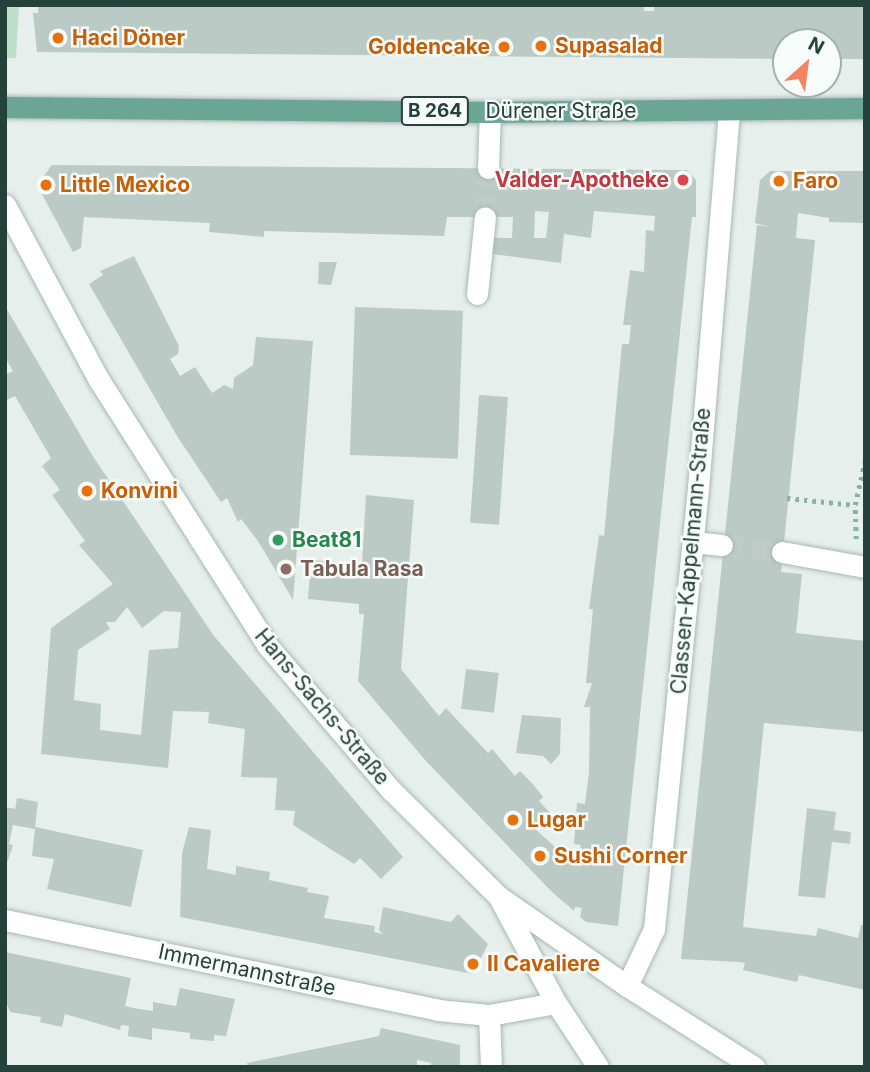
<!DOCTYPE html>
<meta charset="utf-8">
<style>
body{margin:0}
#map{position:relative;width:870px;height:1072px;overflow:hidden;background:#e6efeb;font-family:Inter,sans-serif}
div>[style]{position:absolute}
.green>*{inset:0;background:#bfe0c8}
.building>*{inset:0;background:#bbcac4;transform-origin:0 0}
.minor-tunnel>*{height:21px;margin-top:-10.5px;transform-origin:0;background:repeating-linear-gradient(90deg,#bfccc8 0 21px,transparent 0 31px)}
.path>*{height:4.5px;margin-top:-2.25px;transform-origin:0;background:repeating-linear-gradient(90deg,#86b3a5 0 3.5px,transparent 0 8.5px)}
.roads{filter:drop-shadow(0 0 2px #a8b8b2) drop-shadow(0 0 2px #a8b8b2)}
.minor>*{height:21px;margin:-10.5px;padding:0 10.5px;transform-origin:10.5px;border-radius:10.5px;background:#fff}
.major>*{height:21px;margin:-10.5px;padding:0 10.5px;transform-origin:10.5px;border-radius:10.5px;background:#6aa596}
.dots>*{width:19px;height:19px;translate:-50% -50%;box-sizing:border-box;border:4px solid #f7fbf9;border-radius:50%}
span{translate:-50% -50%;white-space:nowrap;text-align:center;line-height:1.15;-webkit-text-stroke:5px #f7fbf9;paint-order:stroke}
.shield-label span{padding:2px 5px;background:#f7fbf9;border:2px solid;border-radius:5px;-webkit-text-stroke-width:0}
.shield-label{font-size:19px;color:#24423a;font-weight:700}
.food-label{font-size:21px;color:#c56008;font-weight:700}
.left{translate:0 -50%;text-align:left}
.right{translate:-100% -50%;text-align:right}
.street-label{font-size:21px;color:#24423a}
.health-label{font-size:21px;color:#be3a42;font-weight:700}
.leisure-label{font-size:21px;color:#27864d;font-weight:700}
.education-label{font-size:21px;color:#785e54;font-weight:700}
.frame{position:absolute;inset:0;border:7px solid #24423a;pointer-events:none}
.north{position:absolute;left:772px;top:28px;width:70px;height:70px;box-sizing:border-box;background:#f7fbf9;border:2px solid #a3b1ad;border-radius:50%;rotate:28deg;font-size:19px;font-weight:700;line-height:28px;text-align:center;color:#24423a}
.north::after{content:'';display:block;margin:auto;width:24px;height:32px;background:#f4845f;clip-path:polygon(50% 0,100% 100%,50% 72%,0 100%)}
</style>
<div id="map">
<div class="green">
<div style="clip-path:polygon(5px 5px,19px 5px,16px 58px,5px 58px)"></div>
</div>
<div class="building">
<div style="clip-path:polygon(38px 5px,644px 5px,644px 11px,654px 11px,654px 5px,865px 5px,865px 59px,828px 59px,828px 42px,786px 42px,786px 59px,37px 52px,33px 13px,38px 13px)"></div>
<div style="clip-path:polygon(evenodd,52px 165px,687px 170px,696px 180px,696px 217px,692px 217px,618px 926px,586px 922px,580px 917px,582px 908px,575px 907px,574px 911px,551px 891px,426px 761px,358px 681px,364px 614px,359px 614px,359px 604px,308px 599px,311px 560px,362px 564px,366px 495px,414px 500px,401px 669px,439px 716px,446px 708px,488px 753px,492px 749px,515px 776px,520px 771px,532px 783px,543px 797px,539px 801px,551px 814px,535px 829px,573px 863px,579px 857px,581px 845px,574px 844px,577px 803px,585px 804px,589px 773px,590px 707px,584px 707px,592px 683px,586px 683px,593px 609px,589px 609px,599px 535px,604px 536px,622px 344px,629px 344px,631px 325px,623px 325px,630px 270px,644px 272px,646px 230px,654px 231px,655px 216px,594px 211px,591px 238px,564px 234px,561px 263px,492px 254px,493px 238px,512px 238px,513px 217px,447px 217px,444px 236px,264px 231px,264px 237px,209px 232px,210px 223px,84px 217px,81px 248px,73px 252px,37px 185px,52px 165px,535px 211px,549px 212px,546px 238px,534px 238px,535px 211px)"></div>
<div style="clip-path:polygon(770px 171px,865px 171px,865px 223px,829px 222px,829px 218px,798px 213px,796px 238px,815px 240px,781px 572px,802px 574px,796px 633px,865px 641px,865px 732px,764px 723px,743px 927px,816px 936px,818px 928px,858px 938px,861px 925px,865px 925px,865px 990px,799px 975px,797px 982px,743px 970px,745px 963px,739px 962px,681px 959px,757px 225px,770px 227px,755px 223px,760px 180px)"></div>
<div style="clip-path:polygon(134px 256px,179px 346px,178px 354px,170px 359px,180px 376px,195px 367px,212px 393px,224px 385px,233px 389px,234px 378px,253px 365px,256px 337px,313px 341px,293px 600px,258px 541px,241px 519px,238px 522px,227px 498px,221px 502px,177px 436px,89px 284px,103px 275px,100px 271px)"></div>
<div style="clip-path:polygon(319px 262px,337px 262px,331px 285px,318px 284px)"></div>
<div style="clip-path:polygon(evenodd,5px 306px,92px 455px,214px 636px,403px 857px,381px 879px,360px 858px,354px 864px,293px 825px,295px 811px,275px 810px,277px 778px,241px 777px,245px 729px,208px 723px,209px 712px,173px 711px,168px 768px,41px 754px,51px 628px,113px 584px,79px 545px,85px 541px,52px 495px,60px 490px,42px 466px,51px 458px,15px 396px,5px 401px,5px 375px,13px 371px,5px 357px,5px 306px,127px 607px,142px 628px,164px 611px,181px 612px,178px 648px,149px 650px,141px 735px,100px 730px,101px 704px,74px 700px,78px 650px,110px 629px,106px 622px,115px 622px,127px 607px)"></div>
<div style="left:355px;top:307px;width:108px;height:148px;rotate:2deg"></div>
<div style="left:479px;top:395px;width:29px;height:128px;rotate:4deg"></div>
<div style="left:466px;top:669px;width:33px;height:40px;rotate:7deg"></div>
<div style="clip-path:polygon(522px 715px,561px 718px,560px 754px,551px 764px,543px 756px,516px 753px)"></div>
<div style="clip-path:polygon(17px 798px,38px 802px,35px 827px,143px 850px,131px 907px,47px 889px,54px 859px,32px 856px,35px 829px,13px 825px,9px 844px,13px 845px,5px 869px,5px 807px,15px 809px)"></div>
<div style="clip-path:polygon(807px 808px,836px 812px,834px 830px,851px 832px,850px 844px,832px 842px,825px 898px,798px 896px)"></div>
<div style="clip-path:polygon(189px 827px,211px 830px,207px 869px,236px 875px,236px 866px,270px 872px,269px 880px,308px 888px,307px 892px,329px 896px,324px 918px,375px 926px,374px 932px,383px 934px,379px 930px,383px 907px,451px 922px,458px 914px,488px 944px,473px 974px,180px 917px,182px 853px)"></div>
<div style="clip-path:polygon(5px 952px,131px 978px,125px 1006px,133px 1008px,153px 1011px,153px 1002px,176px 1006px,180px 988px,235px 999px,226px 1036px,214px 1035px,214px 1041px,190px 1039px,190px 1033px,152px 1028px,152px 1040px,128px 1036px,129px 1026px,121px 1025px,120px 1030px,65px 1014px,62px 1027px,40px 1022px,41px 1017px,10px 1012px,5px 1000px)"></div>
<div style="clip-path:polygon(381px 1028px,460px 1045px,460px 1067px,431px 1067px,431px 1063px,417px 1060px,417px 1067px,248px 1067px,247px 1063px,379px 1036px)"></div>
</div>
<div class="minor-tunnel">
<div style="left:485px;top:217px;width:49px;rotate:-86.5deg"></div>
<div style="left:722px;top:545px;width:60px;rotate:6.7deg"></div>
</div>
<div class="path">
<div style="left:787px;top:498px;width:68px;rotate:5.9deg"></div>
<div style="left:856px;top:539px;width:34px;rotate:-92deg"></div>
<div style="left:855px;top:505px;width:45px;rotate:-77.2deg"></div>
</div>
<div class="roads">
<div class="minor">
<div style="left:488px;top:168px;width:56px;rotate:-88deg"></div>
<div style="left:5px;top:205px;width:199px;rotate:61.8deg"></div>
<div style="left:99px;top:380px;width:314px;rotate:57.6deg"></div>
<div style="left:267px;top:645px;width:191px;rotate:49.5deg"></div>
<div style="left:391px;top:790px;width:151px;rotate:44.7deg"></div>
<div style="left:498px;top:896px;width:157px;rotate:34.9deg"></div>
<div style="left:627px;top:986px;width:151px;rotate:32.5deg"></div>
<div style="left:477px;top:294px;width:77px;rotate:-84.1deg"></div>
<div style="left:693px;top:542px;width:29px;rotate:6deg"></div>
<div style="left:782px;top:552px;width:84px;rotate:10.2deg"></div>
<div style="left:501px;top:901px;width:116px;rotate:61.7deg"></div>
<div style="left:556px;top:1003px;width:77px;rotate:56.7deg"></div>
<div style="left:5px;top:920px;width:442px;rotate:11.7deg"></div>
<div style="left:438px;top:1010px;width:51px;rotate:5.6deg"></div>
<div style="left:489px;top:1015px;width:68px;rotate:-10.2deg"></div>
<div style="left:627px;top:986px;width:63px;rotate:-64.7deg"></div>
<div style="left:654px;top:929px;width:443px;rotate:-84.3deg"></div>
<div style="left:698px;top:488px;width:379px;rotate:-85.3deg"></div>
<div style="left:489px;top:1015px;width:52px;rotate:87.8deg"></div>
</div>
<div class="major">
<div style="left:5px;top:107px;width:485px;rotate:0.6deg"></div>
<div style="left:490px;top:112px;width:375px;rotate:-0.6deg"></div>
</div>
</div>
<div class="dots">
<div style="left:58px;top:38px;background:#e8710a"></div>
<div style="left:541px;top:46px;background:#e8710a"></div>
<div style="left:504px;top:47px;background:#e8710a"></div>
<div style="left:683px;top:180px;background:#e0444e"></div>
<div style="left:779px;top:181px;background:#e8710a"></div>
<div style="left:46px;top:185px;background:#e8710a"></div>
<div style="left:87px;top:491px;background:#e8710a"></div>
<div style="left:278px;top:540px;background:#2e9e5b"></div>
<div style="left:286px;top:569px;background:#8d6e63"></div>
<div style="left:513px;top:820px;background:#e8710a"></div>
<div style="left:540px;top:856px;background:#e8710a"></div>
<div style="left:473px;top:964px;background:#e8710a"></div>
</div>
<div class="shield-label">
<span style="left:435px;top:111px">B 264</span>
</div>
<div class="food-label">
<span class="left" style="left:72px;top:38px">Haci Döner</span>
<span class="left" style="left:555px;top:46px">Supasalad</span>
<span class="right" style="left:490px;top:47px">Goldencake</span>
<span class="left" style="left:793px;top:181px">Faro</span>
<span class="left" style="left:60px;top:185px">Little Mexico</span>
<span class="left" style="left:101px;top:491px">Konvini</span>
<span class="left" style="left:527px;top:820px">Lugar</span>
<span class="left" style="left:554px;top:856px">Sushi Corner</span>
<span class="left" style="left:487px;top:964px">Il Cavaliere</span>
</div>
<div class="street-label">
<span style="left:561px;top:111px">Dürener Straße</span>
<span style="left:691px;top:551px;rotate:-85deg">Classen-Kappelmann-Straße</span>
<span style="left:322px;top:707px;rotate:50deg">Hans-Sachs-Straße</span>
<span style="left:247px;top:970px;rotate:12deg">Immermannstraße</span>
</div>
<div class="health-label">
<span class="right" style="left:669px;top:180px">Valder-Apotheke</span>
</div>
<div class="leisure-label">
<span class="left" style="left:292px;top:540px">Beat81</span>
</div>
<div class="education-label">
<span class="left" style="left:300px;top:569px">Tabula Rasa</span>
</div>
<div class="frame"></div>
<div class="north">N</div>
</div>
